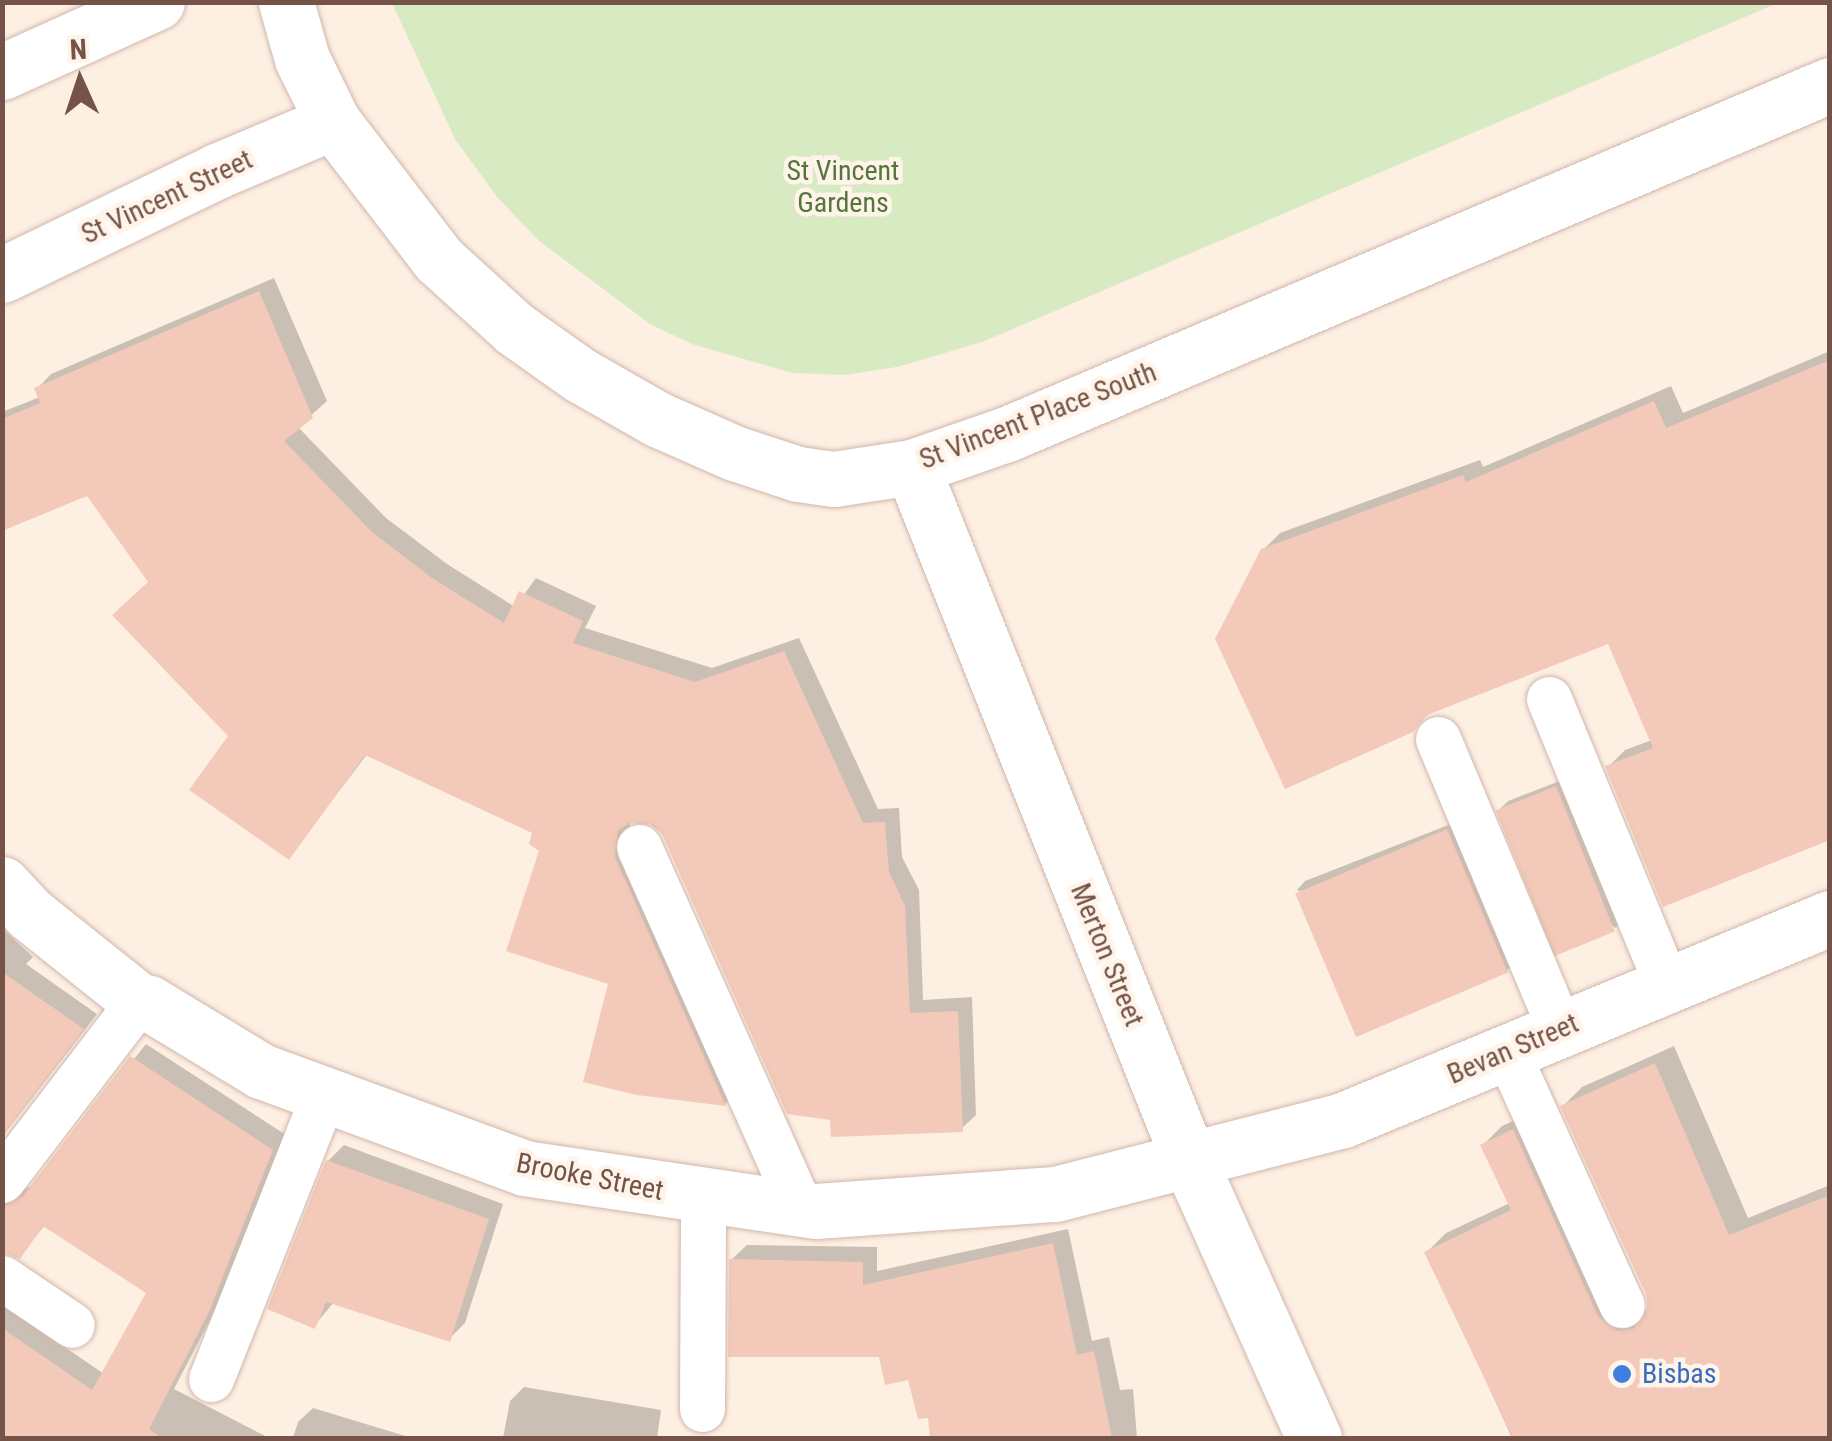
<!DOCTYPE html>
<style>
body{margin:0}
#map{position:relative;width:1832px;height:1441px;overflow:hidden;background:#fdefe2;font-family:"Roboto Condensed",sans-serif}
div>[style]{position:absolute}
.green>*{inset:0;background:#d7eac1}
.shadow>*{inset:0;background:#0003}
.building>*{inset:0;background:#f3c9b9;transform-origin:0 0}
.roads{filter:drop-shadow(0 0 2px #d0b7ac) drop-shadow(0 0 2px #d0b7ac)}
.service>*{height:45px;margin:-22.5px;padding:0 22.5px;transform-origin:22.5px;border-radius:22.5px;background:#fff}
.minor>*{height:55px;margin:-27.5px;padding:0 27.5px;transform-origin:27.5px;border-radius:27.5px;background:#fff}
.dots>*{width:28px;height:28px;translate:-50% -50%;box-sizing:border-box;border:5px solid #fff4e9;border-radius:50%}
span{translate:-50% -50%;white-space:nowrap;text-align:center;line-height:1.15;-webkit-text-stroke:9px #fff4e9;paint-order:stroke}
.park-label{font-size:28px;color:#55753d}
.street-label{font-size:28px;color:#755348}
.shop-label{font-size:28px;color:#366cbe}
.left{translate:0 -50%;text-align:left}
.frame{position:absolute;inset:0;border:5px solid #755348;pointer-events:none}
.north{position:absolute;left:30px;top:30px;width:100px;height:100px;-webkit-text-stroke:8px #fff4e9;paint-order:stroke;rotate:357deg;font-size:28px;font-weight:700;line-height:40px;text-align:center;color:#755348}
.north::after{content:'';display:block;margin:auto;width:35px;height:45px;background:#755348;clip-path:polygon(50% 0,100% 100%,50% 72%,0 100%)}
</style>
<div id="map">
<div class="green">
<div style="clip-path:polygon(392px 3px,1778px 3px,982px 342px,897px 367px,845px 375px,793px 373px,692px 344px,650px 324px,538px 240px,498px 198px,455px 139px)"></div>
</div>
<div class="shadow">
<div style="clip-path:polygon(274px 278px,327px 401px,298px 427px,386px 518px,447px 564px,515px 607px,536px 578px,596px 606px,585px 628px,712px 668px,799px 638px,878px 809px,899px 808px,902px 857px,919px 890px,923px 1000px,972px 997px,976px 1115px,961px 1129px,832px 1117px,665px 835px,643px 819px,630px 820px,629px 842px,739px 1090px,725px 1104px,637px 1093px,611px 982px,535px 831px,368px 753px,289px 857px,151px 582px,88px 493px,2px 529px,2px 412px,40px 397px,37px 389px,51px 374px)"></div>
<div style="clip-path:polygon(1830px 351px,1830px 834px,1608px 767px,1625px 750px,1652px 740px,1609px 641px,1263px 550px,1280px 533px,1480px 460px,1483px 467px,1671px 386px,1683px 413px)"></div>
<div style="clip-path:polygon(1565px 779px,1624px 920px,1615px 928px,1499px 810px,1508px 801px)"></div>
<div style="clip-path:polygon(1456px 822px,1515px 962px,1507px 971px,1297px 890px,1305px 881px)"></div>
<div style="clip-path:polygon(2px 928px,33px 957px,26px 964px,97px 1014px,2px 1137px)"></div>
<div style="clip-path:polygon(146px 1044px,286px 1135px,223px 1295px,174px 1389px,269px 1438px,2px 1438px,2px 1304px,104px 1374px,149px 1292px,45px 1225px,20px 1256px,2px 1249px,2px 1187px,16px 1193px,34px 1185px)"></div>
<div style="clip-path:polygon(1674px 1046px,1748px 1218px,1830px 1185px,1830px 1438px,1512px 1438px,1427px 1252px,1446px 1233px,1510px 1203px,1483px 1145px,1502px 1126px,1533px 1112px,1641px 1313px,1647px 1310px,1649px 1295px,1563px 1106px,1582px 1087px)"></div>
<div style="clip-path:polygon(344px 1145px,503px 1204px,465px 1323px,449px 1339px,334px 1302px,314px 1326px,328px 1161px)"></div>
<div style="clip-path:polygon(1068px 1229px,1092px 1341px,1109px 1337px,1120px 1390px,1133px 1389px,1137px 1438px,932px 1438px,930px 1415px,910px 1377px,731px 1260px,747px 1245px,877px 1247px,877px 1271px)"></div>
<div style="clip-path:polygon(524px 1387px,661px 1410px,657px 1438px,503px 1438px,510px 1401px)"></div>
<div style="clip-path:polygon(313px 1408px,412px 1438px,293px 1438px,298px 1422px)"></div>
</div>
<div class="building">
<div style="clip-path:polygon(259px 291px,313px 418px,284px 441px,372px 532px,432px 578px,504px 623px,519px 591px,583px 621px,573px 643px,695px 682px,784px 651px,863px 823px,885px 822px,889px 872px,905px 906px,910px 1013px,958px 1011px,963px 1132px,831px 1137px,830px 1120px,787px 1114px,663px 836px,654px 825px,629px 823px,618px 831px,615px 857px,726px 1106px,637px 1095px,583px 1082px,608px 984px,506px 951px,539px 851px,529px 844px,532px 833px,365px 755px,289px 860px,189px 790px,228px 736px,112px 615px,148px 582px,87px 496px,2px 531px,2px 419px,40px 403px,34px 388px)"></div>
<div style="clip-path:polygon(1830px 360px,1830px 840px,1663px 907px,1605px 766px,1653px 748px,1608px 644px,1427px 715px,1413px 732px,1285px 789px,1215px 639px,1261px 549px,1463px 475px,1466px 482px,1654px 401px,1666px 428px)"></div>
<div style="left:1556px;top:786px;width:157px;height:65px;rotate:68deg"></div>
<div style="left:1447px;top:829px;width:156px;height:165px;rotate:67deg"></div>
<div style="clip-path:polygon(2px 972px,84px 1029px,2px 1136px)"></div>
<div style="clip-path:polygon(130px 1056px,273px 1150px,209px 1312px,149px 1429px,162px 1438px,2px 1438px,2px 1328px,92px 1390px,146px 1293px,43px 1226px,20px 1259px,2px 1252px,2px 1206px,23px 1196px)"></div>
<div style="clip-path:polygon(1655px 1063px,1729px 1235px,1830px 1195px,1830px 1438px,1513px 1438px,1424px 1252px,1511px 1210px,1480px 1145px,1513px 1129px,1598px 1316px,1618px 1331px,1634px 1328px,1648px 1308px,1646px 1294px,1560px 1106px)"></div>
<div style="clip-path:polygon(326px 1160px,489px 1219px,450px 1342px,326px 1302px,315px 1329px,267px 1309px)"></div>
<div style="clip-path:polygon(1053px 1243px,1077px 1355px,1094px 1351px,1112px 1438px,930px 1438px,928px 1418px,918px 1419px,908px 1380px,885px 1385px,879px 1357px,728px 1357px,729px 1259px,863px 1262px,863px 1285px)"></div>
</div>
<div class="roads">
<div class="service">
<div style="left:1549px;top:699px;width:309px;rotate:67.6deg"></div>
<div style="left:1438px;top:739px;width:315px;rotate:67.2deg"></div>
<div style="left:639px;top:847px;width:398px;rotate:65.9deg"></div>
<div style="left:1507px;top:1052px;width:278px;rotate:65.6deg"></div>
<div style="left:2px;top:1180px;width:225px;rotate:-52.6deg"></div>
<div style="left:2px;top:1278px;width:84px;rotate:33.9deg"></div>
<div style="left:211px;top:1379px;width:307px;rotate:-68.4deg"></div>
<div style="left:702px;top:1409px;width:212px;rotate:-89.7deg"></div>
</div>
<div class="minor">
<div style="left:286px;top:2px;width:59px;rotate:74.3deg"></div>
<div style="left:302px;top:59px;width:70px;rotate:63.8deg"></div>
<div style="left:333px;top:122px;width:173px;rotate:52.5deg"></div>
<div style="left:438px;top:259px;width:104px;rotate:42.3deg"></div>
<div style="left:515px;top:329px;width:80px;rotate:35.3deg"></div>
<div style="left:580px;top:375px;width:89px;rotate:29.7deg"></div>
<div style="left:657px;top:419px;width:84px;rotate:23.8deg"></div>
<div style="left:734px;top:453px;width:67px;rotate:18.2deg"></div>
<div style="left:798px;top:474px;width:36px;rotate:8deg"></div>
<div style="left:834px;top:479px;width:79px;rotate:-8.7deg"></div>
<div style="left:912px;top:467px;width:101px;rotate:-19.2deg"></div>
<div style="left:1007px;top:434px;width:894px;rotate:-22.98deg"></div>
<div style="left:2px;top:72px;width:170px;rotate:-24.3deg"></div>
<div style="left:2px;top:275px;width:239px;rotate:-25.8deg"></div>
<div style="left:217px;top:171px;width:126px;rotate:-22.9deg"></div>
<div style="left:912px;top:467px;width:749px;rotate:68.2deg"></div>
<div style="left:1190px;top:1162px;width:303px;rotate:65.8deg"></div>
<div style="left:2px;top:884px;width:41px;rotate:47deg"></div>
<div style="left:30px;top:914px;width:139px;rotate:38.6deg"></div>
<div style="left:139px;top:1001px;width:10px;rotate:11deg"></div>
<div style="left:149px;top:1003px;width:131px;rotate:31.3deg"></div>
<div style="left:261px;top:1071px;width:280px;rotate:20.2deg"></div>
<div style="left:524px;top:1168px;width:295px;rotate:8.4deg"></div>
<div style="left:816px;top:1211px;width:240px;rotate:-4.1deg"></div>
<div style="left:1055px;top:1194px;width:297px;rotate:-14.4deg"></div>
<div style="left:1343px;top:1120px;width:527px;rotate:-22.53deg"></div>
</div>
</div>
<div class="dots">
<div style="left:1622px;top:1374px;background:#3f7fe0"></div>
</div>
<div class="park-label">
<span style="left:843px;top:187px">St Vincent<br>Gardens</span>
</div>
<div class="street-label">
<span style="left:167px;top:197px;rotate:-25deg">St Vincent Street</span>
<span style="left:1038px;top:416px;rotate:-21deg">St Vincent Place South</span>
<span style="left:1107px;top:955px;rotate:68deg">Merton Street</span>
<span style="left:1513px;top:1049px;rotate:-23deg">Bevan Street</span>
<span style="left:590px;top:1177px;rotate:11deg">Brooke Street</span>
</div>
<div class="shop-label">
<span class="left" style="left:1642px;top:1374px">Bisbas</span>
</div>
<div class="frame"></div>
<div class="north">N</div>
</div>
